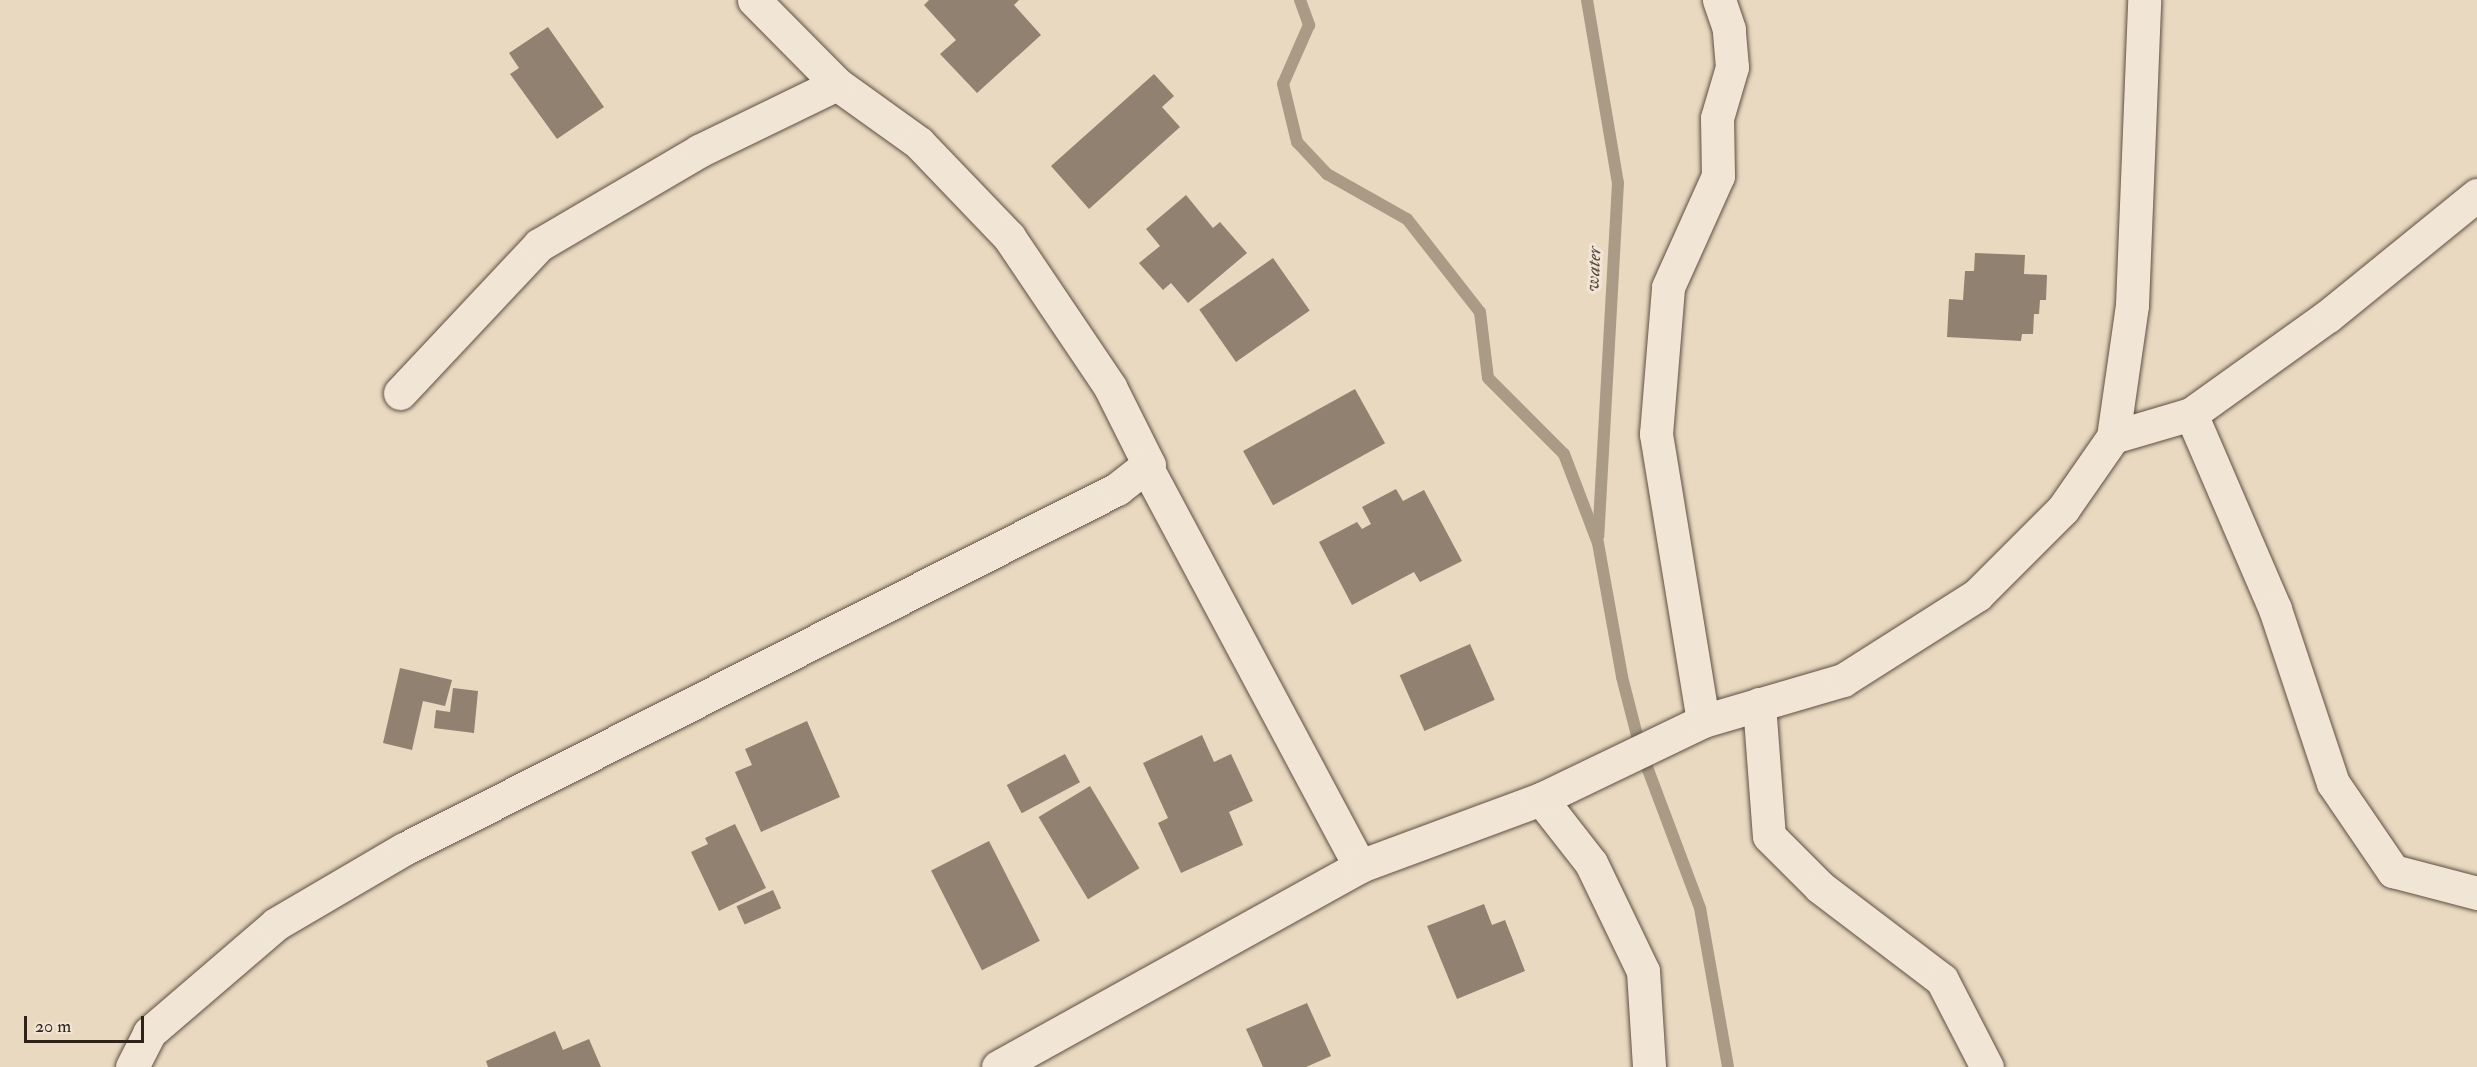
<!DOCTYPE html>
<style>
body{margin:0}
#map{position:relative;width:2477px;height:1067px;overflow:hidden;background:#e9d9c0;font-family:"IM FELL Double Pica",serif}
div>[style]{position:absolute}
.stream>*{height:12px;margin:-6px;padding:0 6px;transform-origin:6px;border-radius:6px;background:#aa9b87}
.building>*{inset:0;background:#908170;transform-origin:0 0}
.roads{filter:drop-shadow(0 0 2px #5e5043) drop-shadow(0 0 2px #5e5043)}
.minor>*{height:33px;margin:-16.5px;padding:0 16.5px;transform-origin:16.5px;border-radius:16.5px;background:#f1e6d6}
span{translate:-50% -50%;white-space:nowrap;text-align:center;line-height:1.15;-webkit-text-stroke:6px #f1e6d6;paint-order:stroke}
.water-label{font-size:20px;color:#5a4c40;font-style:italic}
.scale{position:absolute;left:24px;top:1016px;width:120px;height:27px;box-sizing:border-box;border:3px solid #2f2219;border-top:0;padding-left:8px;font-size:18px;line-height:21px;white-space:nowrap;color:#2f2219;-webkit-text-stroke:4px #f1e6d6;paint-order:stroke}
</style>
<div id="map">
<div class="stream">
<div style="left:1300px;top:0;width:27px;rotate:70deg"></div>
<div style="left:1309px;top:25px;width:64px;rotate:113.8deg"></div>
<div style="left:1283px;top:84px;width:60px;rotate:76.4deg"></div>
<div style="left:1297px;top:142px;width:44px;rotate:46.8deg"></div>
<div style="left:1327px;top:174px;width:92px;rotate:29.4deg"></div>
<div style="left:1407px;top:219px;width:118px;rotate:51.9deg"></div>
<div style="left:1480px;top:312px;width:66px;rotate:83.1deg"></div>
<div style="left:1488px;top:378px;width:107px;rotate:45deg"></div>
<div style="left:1564px;top:454px;width:95px;rotate:69.1deg"></div>
<div style="left:1598px;top:543px;width:136px;rotate:79.8deg"></div>
<div style="left:1622px;top:677px;width:76px;rotate:75.6deg"></div>
<div style="left:1641px;top:751px;width:168px;rotate:69.4deg"></div>
<div style="left:1700px;top:908px;width:161px;rotate:80deg"></div>
<div style="left:1587px;top:0;width:186px;rotate:80.4deg"></div>
<div style="left:1618px;top:183px;width:354px;rotate:93.2deg"></div>
</div>
<div class="building">
<div style="clip-path:polygon(929px 0,1019px 0,1014px 5px,1041px 35px,977px 93px,940px 54px,956px 40px,924px 5px)"></div>
<div style="clip-path:polygon(548px 27px,604px 107px,557px 139px,510px 74px,519px 68px,509px 53px)"></div>
<div style="clip-path:polygon(1154px 74px,1174px 96px,1162px 107px,1180px 127px,1089px 209px,1051px 166px)"></div>
<div style="clip-path:polygon(1186px 195px,1213px 228px,1220px 222px,1247px 253px,1188px 303px,1171px 283px,1163px 290px,1139px 263px,1160px 246px,1146px 229px)"></div>
<div style="clip-path:polygon(1975px 253px,2025px 255px,2024px 274px,2047px 275px,2046px 300px,2040px 300px,2039px 314px,2034px 314px,2033px 334px,2022px 334px,2021px 341px,1947px 337px,1949px 299px,1963px 300px,1965px 271px,1974px 271px)"></div>
<div style="left:1273px;top:258px;width:64px;height:90px;rotate:55deg"></div>
<div style="left:1355px;top:389px;width:62px;height:128px;rotate:61deg"></div>
<div style="clip-path:polygon(1396px 489px,1403px 501px,1424px 490px,1462px 561px,1420px 582px,1414px 572px,1352px 605px,1319px 542px,1357px 522px,1362px 529px,1371px 524px,1362px 507px)"></div>
<div style="left:1470px;top:644px;width:61px;height:77px;rotate:66deg"></div>
<div style="clip-path:polygon(400px 668px,452px 680px,445px 706px,423px 701px,412px 750px,383px 743px)"></div>
<div style="clip-path:polygon(453px 688px,478px 691px,474px 733px,434px 728px,436px 710px,450px 712px)"></div>
<div style="clip-path:polygon(807px 721px,840px 797px,761px 832px,735px 772px,752px 765px,745px 749px)"></div>
<div style="clip-path:polygon(1202px 735px,1214px 762px,1231px 754px,1253px 801px,1229px 812px,1243px 845px,1181px 873px,1158px 823px,1168px 818px,1143px 763px)"></div>
<div style="left:1065px;top:754px;width:32px;height:66px;rotate:62deg"></div>
<div style="left:1090px;top:786px;width:96px;height:60px;rotate:59deg"></div>
<div style="clip-path:polygon(735px 824px,766px 888px,719px 911px,691px 852px,708px 844px,705px 838px)"></div>
<div style="left:989px;top:841px;width:112px;height:65px;rotate:63deg"></div>
<div style="left:773px;top:890px;width:20px;height:40px;rotate:66deg"></div>
<div style="clip-path:polygon(1484px 904px,1492px 925px,1505px 920px,1525px 971px,1457px 999px,1427px 926px)"></div>
<div style="clip-path:polygon(1307px 1003px,1331px 1056px,1306px 1067px,1263px 1067px,1246px 1029px)"></div>
<div style="clip-path:polygon(555px 1031px,563px 1050px,589px 1039px,601px 1067px,488px 1067px,486px 1061px)"></div>
</div>
<div class="roads">
<div class="minor">
<div style="left:754px;top:0;width:118px;rotate:45.3deg"></div>
<div style="left:837px;top:84px;width:101px;rotate:35.7deg"></div>
<div style="left:919px;top:143px;width:130px;rotate:46.2deg"></div>
<div style="left:1009px;top:237px;width:181px;rotate:56deg"></div>
<div style="left:1110px;top:387px;width:87px;rotate:63.4deg"></div>
<div style="left:1149px;top:465px;width:3px;rotate:162deg"></div>
<div style="left:1146px;top:466px;width:454px;rotate:61.9deg"></div>
<div style="left:400px;top:393px;width:203px;rotate:-46.8deg"></div>
<div style="left:539px;top:245px;width:186px;rotate:-30.4deg"></div>
<div style="left:699px;top:151px;width:153px;rotate:-25.9deg"></div>
<div style="left:2191px;top:414px;width:212px;rotate:66.7deg"></div>
<div style="left:2275px;top:609px;width:183px;rotate:71.6deg"></div>
<div style="left:2333px;top:783px;width:107px;rotate:55.7deg"></div>
<div style="left:2393px;top:871px;width:87px;rotate:14.7deg"></div>
<div style="left:2113px;top:437px;width:81px;rotate:-16.4deg"></div>
<div style="left:2191px;top:414px;width:168px;rotate:-35.6deg"></div>
<div style="left:2328px;top:316px;width:192px;rotate:-39.1deg"></div>
<div style="left:1759px;top:704px;width:132px;rotate:85.7deg"></div>
<div style="left:1769px;top:836px;width:72px;rotate:45deg"></div>
<div style="left:1820px;top:887px;width:153px;rotate:37.3deg"></div>
<div style="left:1942px;top:980px;width:98px;rotate:62.7deg"></div>
<div style="left:1703px;top:721px;width:291px;rotate:-99.3deg"></div>
<div style="left:1656px;top:434px;width:147px;rotate:-85.3deg"></div>
<div style="left:1668px;top:287px;width:122px;rotate:-65.8deg"></div>
<div style="left:1718px;top:176px;width:58px;rotate:-91deg"></div>
<div style="left:1717px;top:118px;width:53px;rotate:-73.6deg"></div>
<div style="left:1732px;top:67px;width:38px;rotate:-95deg"></div>
<div style="left:1729px;top:29px;width:31px;rotate:-109deg"></div>
<div style="left:1541px;top:799px;width:81px;rotate:52deg"></div>
<div style="left:1591px;top:863px;width:120px;rotate:64.3deg"></div>
<div style="left:1643px;top:971px;width:96px;rotate:86.4deg"></div>
<div style="left:132px;top:1067px;width:38px;rotate:-63deg"></div>
<div style="left:149px;top:1033px;width:167px;rotate:-40.6deg"></div>
<div style="left:276px;top:924px;width:148px;rotate:-30.4deg"></div>
<div style="left:404px;top:849px;width:799px;rotate:-26.79deg"></div>
<div style="left:1117px;top:489px;width:37px;rotate:-38deg"></div>
<div style="left:998px;top:1067px;width:414px;rotate:-29deg"></div>
<div style="left:1360px;top:866px;width:193px;rotate:-20.3deg"></div>
<div style="left:1541px;top:799px;width:180px;rotate:-25.7deg"></div>
<div style="left:1703px;top:721px;width:146px;rotate:-16.3deg"></div>
<div style="left:1843px;top:680px;width:159px;rotate:-32.4deg"></div>
<div style="left:1977px;top:595px;width:122px;rotate:-45deg"></div>
<div style="left:2063px;top:509px;width:88px;rotate:-55.2deg"></div>
<div style="left:2113px;top:437px;width:133px;rotate:-81.8deg"></div>
<div style="left:2132px;top:305px;width:305px;rotate:-87.7deg"></div>
</div>
</div>
<div class="water-label">
<span style="left:1593px;top:269px;rotate:-87deg">water</span>
</div>
<div class="scale">20 m</div>
</div>
